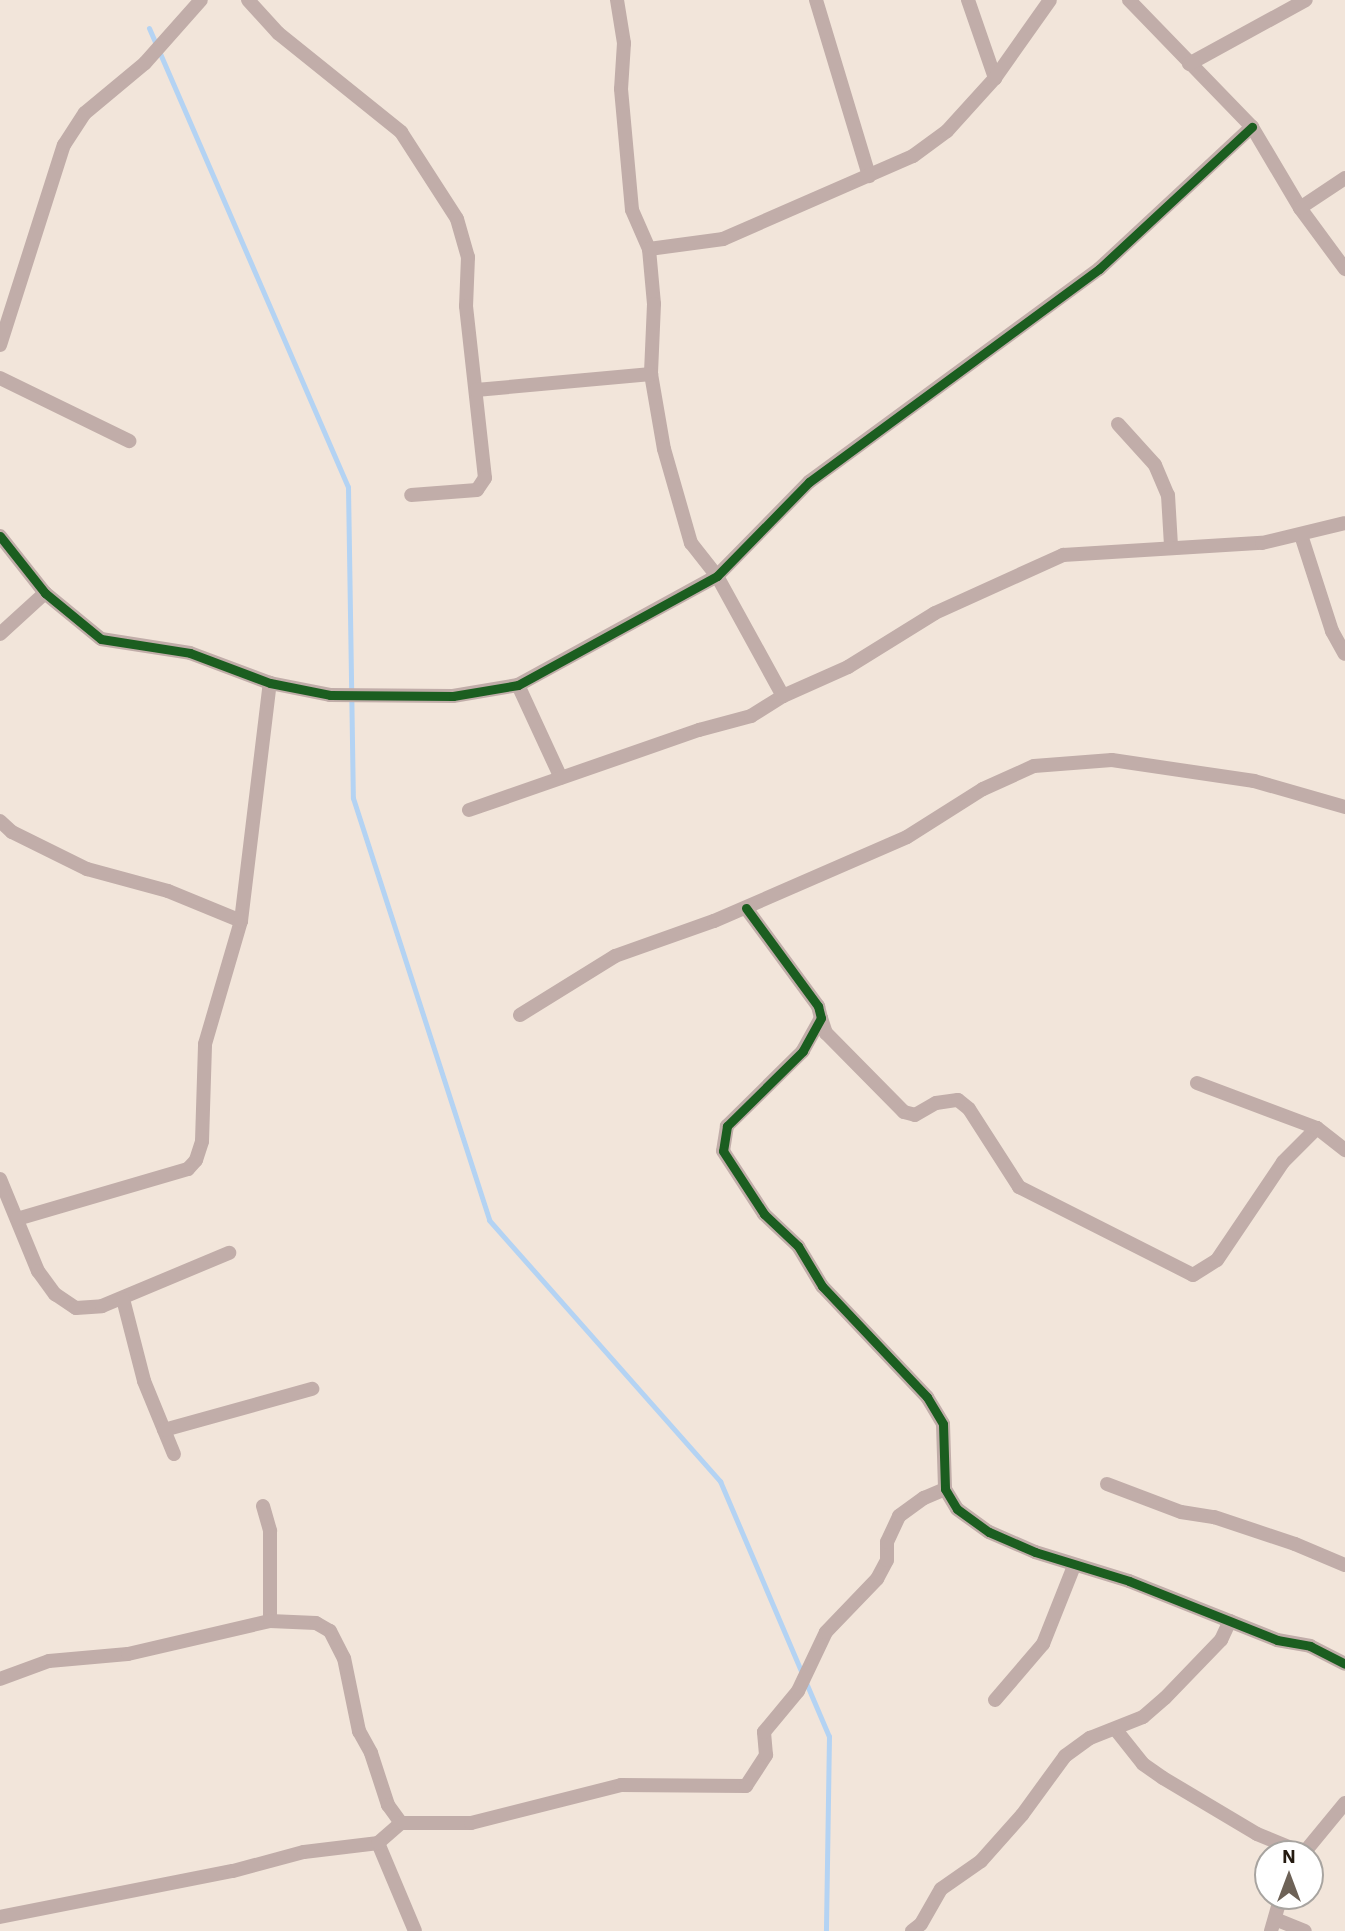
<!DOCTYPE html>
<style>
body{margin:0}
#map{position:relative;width:1345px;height:1931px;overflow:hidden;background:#f2e5da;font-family:"IBM Plex Sans",sans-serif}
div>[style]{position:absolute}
.stream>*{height:5px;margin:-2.5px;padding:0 2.5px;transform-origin:2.5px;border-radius:2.5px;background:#b4d3f3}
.street>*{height:14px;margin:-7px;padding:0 7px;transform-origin:7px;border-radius:7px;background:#c1ada9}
.cycleway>*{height:9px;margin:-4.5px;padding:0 4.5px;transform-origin:4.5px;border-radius:4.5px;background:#1b5e20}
span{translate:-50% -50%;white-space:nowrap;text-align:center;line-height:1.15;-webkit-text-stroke:7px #fff;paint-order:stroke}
.north{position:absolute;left:1254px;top:1840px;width:70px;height:70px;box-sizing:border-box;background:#fff;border:2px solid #a8a4a0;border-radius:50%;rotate:0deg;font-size:19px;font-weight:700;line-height:28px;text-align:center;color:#251b11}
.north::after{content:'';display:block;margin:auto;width:24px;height:32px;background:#6d6257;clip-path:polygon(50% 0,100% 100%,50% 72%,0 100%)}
</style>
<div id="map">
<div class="stream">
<div style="left:149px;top:28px;width:500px;rotate:66.56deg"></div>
<div style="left:348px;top:487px;width:311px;rotate:89.1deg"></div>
<div style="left:353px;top:798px;width:443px;rotate:72.1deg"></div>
<div style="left:489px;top:1220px;width:349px;rotate:48.5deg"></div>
<div style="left:720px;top:1481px;width:277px;rotate:66.9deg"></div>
<div style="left:829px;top:1736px;width:195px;rotate:90.9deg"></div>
</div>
<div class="street">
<div style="left:248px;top:0;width:45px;rotate:47.7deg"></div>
<div style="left:278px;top:33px;width:158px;rotate:38.8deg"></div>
<div style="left:401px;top:132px;width:103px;rotate:57.2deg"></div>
<div style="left:457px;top:219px;width:40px;rotate:74deg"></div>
<div style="left:468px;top:257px;width:49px;rotate:92.3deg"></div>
<div style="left:466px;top:306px;width:173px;rotate:83.7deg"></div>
<div style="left:485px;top:478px;width:14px;rotate:124deg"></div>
<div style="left:477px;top:490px;width:66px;rotate:175.7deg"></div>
<div style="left:617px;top:0;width:44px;rotate:80.8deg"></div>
<div style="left:624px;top:43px;width:46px;rotate:93.7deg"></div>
<div style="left:621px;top:89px;width:121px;rotate:84.8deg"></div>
<div style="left:632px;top:210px;width:43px;rotate:66.4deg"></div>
<div style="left:649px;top:249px;width:55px;rotate:84.8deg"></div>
<div style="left:654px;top:304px;width:70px;rotate:92.5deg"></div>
<div style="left:651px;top:374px;width:76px;rotate:80.2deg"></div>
<div style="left:664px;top:449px;width:98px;rotate:74deg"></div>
<div style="left:691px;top:543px;width:42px;rotate:51.8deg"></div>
<div style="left:717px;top:576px;width:137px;rotate:61.2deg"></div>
<div style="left:816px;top:0;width:184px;rotate:73.2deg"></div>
<div style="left:968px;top:0;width:83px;rotate:70.9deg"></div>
<div style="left:1129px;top:0;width:177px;rotate:45.9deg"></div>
<div style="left:1252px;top:127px;width:94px;rotate:59.3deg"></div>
<div style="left:1300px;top:208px;width:76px;rotate:53.6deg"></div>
<div style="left:1189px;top:64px;width:133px;rotate:-28.7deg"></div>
<div style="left:1300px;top:208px;width:54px;rotate:-33.7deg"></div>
<div style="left:649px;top:249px;width:75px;rotate:-7.7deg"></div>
<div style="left:723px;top:239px;width:207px;rotate:-23.6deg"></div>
<div style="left:913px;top:156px;width:42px;rotate:-36.3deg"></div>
<div style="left:947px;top:131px;width:72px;rotate:-47.8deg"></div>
<div style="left:995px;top:78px;width:95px;rotate:-54.8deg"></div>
<div style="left:0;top:345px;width:210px;rotate:-72.3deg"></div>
<div style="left:64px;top:145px;width:38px;rotate:-57deg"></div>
<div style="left:85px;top:113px;width:78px;rotate:-39.8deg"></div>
<div style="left:145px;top:63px;width:84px;rotate:-48.4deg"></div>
<div style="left:0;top:378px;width:144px;rotate:26deg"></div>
<div style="left:476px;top:390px;width:176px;rotate:-5.2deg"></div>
<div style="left:1118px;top:424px;width:55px;rotate:47.9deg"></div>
<div style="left:1155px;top:465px;width:33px;rotate:67deg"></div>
<div style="left:1168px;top:495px;width:51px;rotate:86.6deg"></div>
<div style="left:1301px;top:535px;width:101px;rotate:72.1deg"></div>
<div style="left:1332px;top:631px;width:26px;rotate:61deg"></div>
<div style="left:0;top:536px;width:73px;rotate:51.7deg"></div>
<div style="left:45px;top:593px;width:72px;rotate:39.4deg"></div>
<div style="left:101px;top:639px;width:90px;rotate:8.9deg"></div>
<div style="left:190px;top:653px;width:85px;rotate:20.6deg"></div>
<div style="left:270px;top:683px;width:61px;rotate:11.3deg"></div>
<div style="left:330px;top:695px;width:123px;rotate:0.5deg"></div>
<div style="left:453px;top:696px;width:66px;rotate:-9.6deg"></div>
<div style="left:518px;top:685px;width:227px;rotate:-28.7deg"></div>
<div style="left:717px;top:576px;width:132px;rotate:-45.6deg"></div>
<div style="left:809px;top:482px;width:360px;rotate:-36.3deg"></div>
<div style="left:1099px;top:269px;width:209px;rotate:-42.9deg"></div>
<div style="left:0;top:634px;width:61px;rotate:-42.3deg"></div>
<div style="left:518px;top:685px;width:102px;rotate:65.2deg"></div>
<div style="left:469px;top:810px;width:244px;rotate:-19.2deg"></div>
<div style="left:699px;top:730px;width:54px;rotate:-15.1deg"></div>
<div style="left:751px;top:716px;width:38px;rotate:-32deg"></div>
<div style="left:783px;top:696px;width:71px;rotate:-24deg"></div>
<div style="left:848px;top:667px;width:102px;rotate:-31.8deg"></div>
<div style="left:935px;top:613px;width:141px;rotate:-24.4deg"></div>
<div style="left:1063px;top:555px;width:199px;rotate:-3.5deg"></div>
<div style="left:1262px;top:543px;width:85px;rotate:-13.5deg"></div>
<div style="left:0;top:821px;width:16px;rotate:43deg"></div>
<div style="left:12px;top:832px;width:84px;rotate:26.3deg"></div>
<div style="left:87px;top:869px;width:84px;rotate:15.2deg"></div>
<div style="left:168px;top:891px;width:79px;rotate:22.3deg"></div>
<div style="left:746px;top:908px;width:122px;rotate:53.7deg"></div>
<div style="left:818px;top:1006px;width:12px;rotate:76deg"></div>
<div style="left:821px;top:1018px;width:38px;rotate:119deg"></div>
<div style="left:803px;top:1051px;width:107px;rotate:135.4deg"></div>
<div style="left:727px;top:1126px;width:25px;rotate:99deg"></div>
<div style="left:723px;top:1151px;width:75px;rotate:56.9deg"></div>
<div style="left:764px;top:1214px;width:47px;rotate:43.3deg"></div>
<div style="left:798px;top:1246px;width:47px;rotate:59deg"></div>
<div style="left:822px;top:1286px;width:153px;rotate:46.6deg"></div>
<div style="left:927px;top:1397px;width:31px;rotate:59deg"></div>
<div style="left:943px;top:1424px;width:65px;rotate:88.2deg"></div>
<div style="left:945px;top:1489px;width:23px;rotate:59deg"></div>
<div style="left:957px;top:1509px;width:39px;rotate:36deg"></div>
<div style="left:989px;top:1532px;width:50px;rotate:23.5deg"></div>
<div style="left:1035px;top:1552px;width:98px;rotate:17.1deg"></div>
<div style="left:1129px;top:1581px;width:159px;rotate:21.7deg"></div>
<div style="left:1277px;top:1640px;width:34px;rotate:10deg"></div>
<div style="left:1310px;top:1646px;width:39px;rotate:27deg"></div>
<div style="left:520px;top:1015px;width:112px;rotate:-31.8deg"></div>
<div style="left:615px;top:956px;width:105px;rotate:-19.5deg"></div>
<div style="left:714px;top:921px;width:210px;rotate:-23.5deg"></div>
<div style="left:907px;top:837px;width:90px;rotate:-32.3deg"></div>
<div style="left:983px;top:789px;width:56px;rotate:-24.3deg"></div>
<div style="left:1034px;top:766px;width:78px;rotate:-4.4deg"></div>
<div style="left:1112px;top:760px;width:144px;rotate:8.4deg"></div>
<div style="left:1254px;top:781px;width:95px;rotate:15.9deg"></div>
<div style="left:821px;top:1018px;width:16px;rotate:72deg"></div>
<div style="left:826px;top:1033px;width:111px;rotate:45.4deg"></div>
<div style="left:904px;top:1112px;width:11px;rotate:15deg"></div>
<div style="left:915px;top:1115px;width:24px;rotate:-30deg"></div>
<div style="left:936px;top:1103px;width:22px;rotate:-8deg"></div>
<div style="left:958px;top:1100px;width:14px;rotate:39deg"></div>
<div style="left:969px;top:1109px;width:93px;rotate:57.3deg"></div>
<div style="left:1019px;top:1187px;width:195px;rotate:26.8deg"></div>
<div style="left:1193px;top:1275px;width:28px;rotate:-32deg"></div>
<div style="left:1217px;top:1260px;width:118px;rotate:-56deg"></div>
<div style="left:1283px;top:1162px;width:48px;rotate:-45deg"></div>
<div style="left:1197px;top:1083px;width:128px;rotate:20.6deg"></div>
<div style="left:1317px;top:1128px;width:36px;rotate:38deg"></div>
<div style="left:0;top:1179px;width:100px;rotate:67.6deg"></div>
<div style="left:38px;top:1271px;width:29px;rotate:54deg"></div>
<div style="left:55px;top:1294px;width:25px;rotate:34deg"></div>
<div style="left:76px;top:1308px;width:26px;rotate:-4deg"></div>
<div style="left:102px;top:1306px;width:138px;rotate:-22.7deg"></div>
<div style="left:17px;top:1219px;width:178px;rotate:-16.3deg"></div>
<div style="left:188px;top:1169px;width:12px;rotate:-48deg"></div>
<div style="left:196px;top:1160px;width:20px;rotate:-72deg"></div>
<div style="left:202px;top:1141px;width:97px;rotate:-88.2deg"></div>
<div style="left:205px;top:1044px;width:128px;rotate:-73.7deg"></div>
<div style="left:241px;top:921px;width:240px;rotate:-83.1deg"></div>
<div style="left:123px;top:1299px;width:85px;rotate:75.6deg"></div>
<div style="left:144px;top:1381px;width:79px;rotate:67.7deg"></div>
<div style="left:164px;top:1430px;width:154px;rotate:-15.5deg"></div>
<div style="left:1107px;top:1484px;width:79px;rotate:20.7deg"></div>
<div style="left:1181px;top:1512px;width:33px;rotate:9deg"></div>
<div style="left:1214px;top:1517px;width:85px;rotate:18.4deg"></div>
<div style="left:1295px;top:1544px;width:54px;rotate:22.8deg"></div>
<div style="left:263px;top:1506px;width:26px;rotate:74deg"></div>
<div style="left:270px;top:1531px;width:90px;rotate:90deg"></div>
<div style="left:0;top:1679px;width:52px;rotate:-20.2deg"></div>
<div style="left:49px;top:1661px;width:79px;rotate:-5.1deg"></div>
<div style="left:128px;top:1654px;width:146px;rotate:-13.1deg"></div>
<div style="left:270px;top:1621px;width:46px;rotate:2.5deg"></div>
<div style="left:316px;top:1623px;width:16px;rotate:30deg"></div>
<div style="left:330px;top:1631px;width:30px;rotate:63deg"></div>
<div style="left:344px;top:1658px;width:75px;rotate:78.4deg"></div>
<div style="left:359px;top:1731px;width:25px;rotate:61deg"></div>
<div style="left:371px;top:1753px;width:55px;rotate:71.9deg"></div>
<div style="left:388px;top:1805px;width:22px;rotate:54deg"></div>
<div style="left:995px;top:1700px;width:74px;rotate:-49.4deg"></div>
<div style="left:1043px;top:1644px;width:84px;rotate:-68.3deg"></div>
<div style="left:1116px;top:1730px;width:43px;rotate:51.5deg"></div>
<div style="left:1143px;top:1764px;width:24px;rotate:35deg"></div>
<div style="left:1163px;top:1778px;width:109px;rotate:30.8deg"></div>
<div style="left:1257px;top:1834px;width:50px;rotate:22.4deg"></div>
<div style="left:378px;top:1843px;width:95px;rotate:67.2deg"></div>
<div style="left:1303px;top:1854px;width:66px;rotate:-50.5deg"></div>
<div style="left:0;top:1917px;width:237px;rotate:-11.2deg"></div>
<div style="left:233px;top:1871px;width:73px;rotate:-15deg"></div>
<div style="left:304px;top:1852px;width:75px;rotate:-6.9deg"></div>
<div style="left:378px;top:1843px;width:30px;rotate:-41deg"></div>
<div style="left:401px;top:1823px;width:70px"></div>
<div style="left:471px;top:1823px;width:155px;rotate:-14.2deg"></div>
<div style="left:621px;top:1785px;width:125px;rotate:0.5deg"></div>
<div style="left:746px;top:1786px;width:37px;rotate:-57deg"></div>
<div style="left:766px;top:1755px;width:23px;rotate:-95deg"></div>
<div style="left:764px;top:1732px;width:53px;rotate:-50.3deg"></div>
<div style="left:798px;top:1691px;width:65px;rotate:-64.6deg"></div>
<div style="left:826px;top:1632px;width:74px;rotate:-46.1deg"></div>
<div style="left:877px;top:1579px;width:21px;rotate:-62deg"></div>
<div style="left:887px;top:1560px;width:18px;rotate:-90deg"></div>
<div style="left:887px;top:1542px;width:29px;rotate:-65deg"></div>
<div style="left:899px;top:1516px;width:31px;rotate:-36deg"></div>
<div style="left:924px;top:1498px;width:23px;rotate:-23deg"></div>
<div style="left:1275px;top:1919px;width:32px;rotate:22deg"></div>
<div style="left:912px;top:1931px;width:11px;rotate:-38deg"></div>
<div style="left:921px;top:1924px;width:40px;rotate:-60.3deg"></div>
<div style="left:941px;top:1889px;width:49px;rotate:-35deg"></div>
<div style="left:981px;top:1861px;width:62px;rotate:-48.3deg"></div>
<div style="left:1022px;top:1815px;width:73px;rotate:-53.9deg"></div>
<div style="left:1065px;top:1756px;width:31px;rotate:-36deg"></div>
<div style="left:1090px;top:1738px;width:57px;rotate:-21.6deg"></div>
<div style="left:1143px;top:1717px;width:29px;rotate:-41deg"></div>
<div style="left:1165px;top:1698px;width:81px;rotate:-46deg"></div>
<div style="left:1221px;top:1640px;width:21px;rotate:-65deg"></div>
<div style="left:1271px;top:1931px;width:36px;rotate:-74deg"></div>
</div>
<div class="cycleway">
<div style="left:0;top:536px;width:73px;rotate:51.7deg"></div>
<div style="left:45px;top:593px;width:72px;rotate:39.4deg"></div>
<div style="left:101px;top:639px;width:90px;rotate:8.9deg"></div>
<div style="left:190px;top:653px;width:85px;rotate:20.6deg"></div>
<div style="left:270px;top:683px;width:61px;rotate:11.3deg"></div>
<div style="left:330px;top:695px;width:123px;rotate:0.5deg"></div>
<div style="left:453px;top:696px;width:66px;rotate:-9.6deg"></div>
<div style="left:518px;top:685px;width:227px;rotate:-28.7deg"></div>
<div style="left:717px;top:576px;width:132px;rotate:-45.6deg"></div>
<div style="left:809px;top:482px;width:360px;rotate:-36.3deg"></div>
<div style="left:1099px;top:269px;width:209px;rotate:-42.9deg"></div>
<div style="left:746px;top:908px;width:122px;rotate:53.7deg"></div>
<div style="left:818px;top:1006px;width:12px;rotate:76deg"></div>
<div style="left:821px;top:1018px;width:38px;rotate:119deg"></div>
<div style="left:803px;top:1051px;width:107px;rotate:135.4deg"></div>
<div style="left:727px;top:1126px;width:25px;rotate:99deg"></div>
<div style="left:723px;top:1151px;width:75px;rotate:56.9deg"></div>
<div style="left:764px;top:1214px;width:47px;rotate:43.3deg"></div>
<div style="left:798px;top:1246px;width:47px;rotate:59deg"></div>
<div style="left:822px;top:1286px;width:153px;rotate:46.6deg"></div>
<div style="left:927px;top:1397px;width:31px;rotate:59deg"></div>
<div style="left:943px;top:1424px;width:65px;rotate:88.2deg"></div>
<div style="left:945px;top:1489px;width:23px;rotate:59deg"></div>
<div style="left:957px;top:1509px;width:39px;rotate:36deg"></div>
<div style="left:989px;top:1532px;width:50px;rotate:23.5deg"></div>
<div style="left:1035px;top:1552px;width:98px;rotate:17.1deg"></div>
<div style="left:1129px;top:1581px;width:159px;rotate:21.7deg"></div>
<div style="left:1277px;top:1640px;width:34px;rotate:10deg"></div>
<div style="left:1310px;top:1646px;width:39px;rotate:27deg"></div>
</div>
<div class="north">N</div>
</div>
